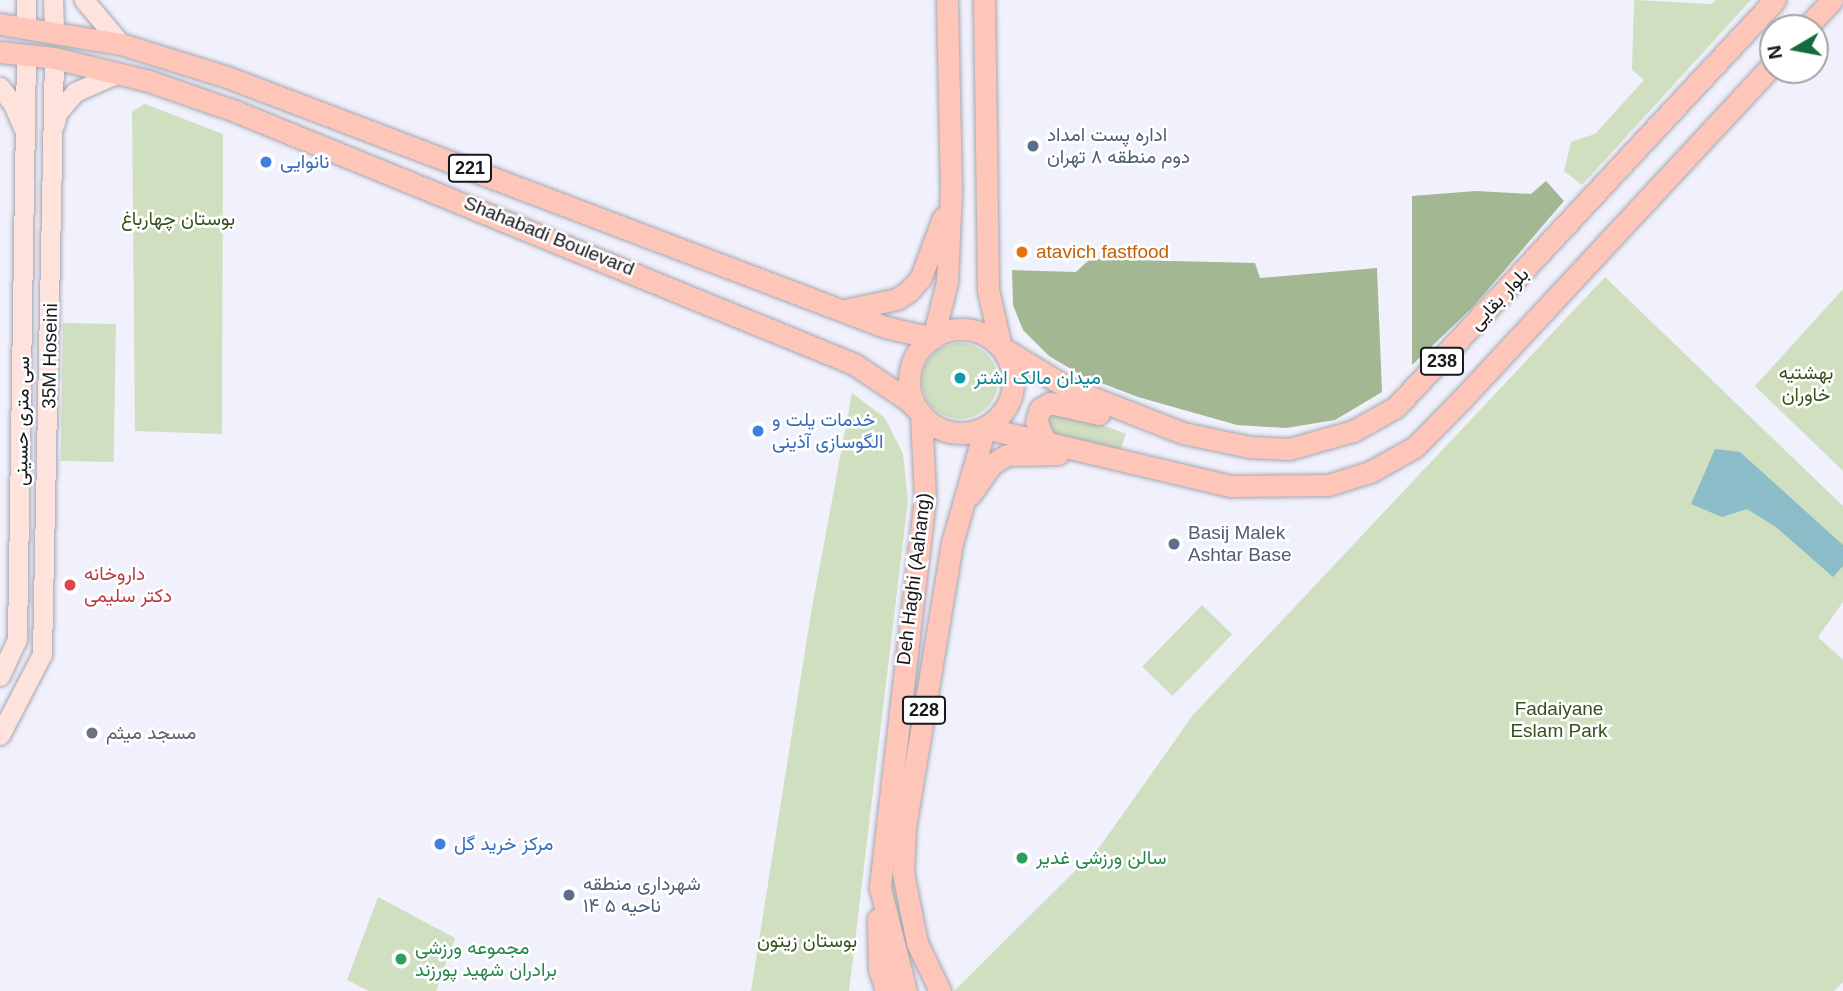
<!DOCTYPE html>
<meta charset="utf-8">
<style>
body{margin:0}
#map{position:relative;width:1843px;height:991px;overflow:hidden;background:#f1f1fd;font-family:Helvetica,Vazirmatn,sans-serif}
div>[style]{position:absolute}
.green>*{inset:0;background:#cfdfc0;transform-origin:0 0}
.round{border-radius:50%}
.forest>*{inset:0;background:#a3b792}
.water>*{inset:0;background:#8abdc8}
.roads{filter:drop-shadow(0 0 2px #a6a6b1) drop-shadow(0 0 2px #a6a6b1)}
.secondary>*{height:19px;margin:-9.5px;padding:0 9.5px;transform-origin:9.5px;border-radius:9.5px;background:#fee2dc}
.primary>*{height:21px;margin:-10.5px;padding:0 10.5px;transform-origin:10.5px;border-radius:10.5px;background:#fdc6b9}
.primary>.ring{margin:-10.5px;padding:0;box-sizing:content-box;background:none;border:21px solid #fdc6b9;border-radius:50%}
.dots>*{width:19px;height:19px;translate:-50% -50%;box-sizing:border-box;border:4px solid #fff;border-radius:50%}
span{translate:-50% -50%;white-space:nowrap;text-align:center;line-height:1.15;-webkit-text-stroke:5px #fff;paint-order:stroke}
.shield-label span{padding:2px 5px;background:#fff;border:2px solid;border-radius:5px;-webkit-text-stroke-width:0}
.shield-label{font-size:18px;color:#17171c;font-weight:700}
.service-label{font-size:19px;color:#4e5e75}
.left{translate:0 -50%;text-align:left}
.shop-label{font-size:19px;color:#366cbe}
.park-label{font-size:19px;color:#37501a}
.street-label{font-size:19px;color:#17171c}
.food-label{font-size:19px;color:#c56008}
.culture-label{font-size:19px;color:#0d838f}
.health-label{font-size:19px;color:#be3a42}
.worship-label{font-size:19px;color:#5b616d}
.leisure-label{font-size:19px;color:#27864d}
.north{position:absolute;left:1759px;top:14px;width:70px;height:70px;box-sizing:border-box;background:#fff;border:2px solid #a2a2a4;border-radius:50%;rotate:260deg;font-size:19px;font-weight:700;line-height:28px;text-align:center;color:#17171c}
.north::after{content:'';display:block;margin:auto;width:24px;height:32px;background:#136a3d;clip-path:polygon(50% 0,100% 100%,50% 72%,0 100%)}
</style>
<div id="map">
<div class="green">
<div style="clip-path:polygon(1634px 0,1712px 4px,1716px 0,1751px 0,1582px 185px,1564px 171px,1571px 142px,1595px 134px,1644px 80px,1632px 70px)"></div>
<div style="clip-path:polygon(145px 104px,223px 134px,222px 434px,135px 431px,132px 111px)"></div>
<div style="clip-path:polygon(1605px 277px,1843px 506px,1843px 602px,1818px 637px,1843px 660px,1843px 982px,1834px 991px,954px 991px,1101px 845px,1193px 715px)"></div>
<div style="clip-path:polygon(1843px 289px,1843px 471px,1755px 386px)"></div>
<div style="left:63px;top:323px;width:53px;height:138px;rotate:1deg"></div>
<div class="round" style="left:922px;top:343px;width:76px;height:76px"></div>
<div style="clip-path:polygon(852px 393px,885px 418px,903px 454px,908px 500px,849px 991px,751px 991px,811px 613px)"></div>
<div style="clip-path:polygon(1052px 413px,1078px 416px,1126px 434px,1119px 454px,1052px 434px,1048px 425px)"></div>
<div style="left:1202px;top:605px;width:42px;height:86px;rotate:44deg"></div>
<div style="clip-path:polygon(378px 897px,455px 938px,436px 991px,369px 991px,347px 980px)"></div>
</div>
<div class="forest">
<div style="clip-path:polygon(1546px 181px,1564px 201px,1473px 307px,1412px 365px,1412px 196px,1476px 191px,1531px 194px)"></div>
<div style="clip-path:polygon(1090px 259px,1255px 263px,1260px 278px,1377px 268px,1382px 392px,1335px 420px,1286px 428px,1237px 425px,1138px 397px,1083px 376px,1049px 356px,1023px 330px,1013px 305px,1012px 270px,1076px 272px)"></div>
</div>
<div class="water">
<div style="clip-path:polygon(1715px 449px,1740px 452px,1843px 545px,1843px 566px,1833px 577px,1776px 527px,1747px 509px,1722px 517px,1691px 504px)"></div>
</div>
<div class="roads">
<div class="secondary">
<div style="left:26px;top:0;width:27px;rotate:90deg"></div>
<div style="left:53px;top:0;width:30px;rotate:88deg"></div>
<div style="left:84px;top:0;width:57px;rotate:49.9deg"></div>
<div style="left:0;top:87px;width:21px;rotate:53deg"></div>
<div style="left:13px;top:104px;width:26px;rotate:67deg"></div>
<div style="left:55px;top:123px;width:10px;rotate:-79deg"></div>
<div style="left:57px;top:113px;width:28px;rotate:-49deg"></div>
<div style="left:75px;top:92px;width:47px;rotate:-23.8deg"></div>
<div style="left:0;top:676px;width:41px;rotate:-65.3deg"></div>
<div style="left:17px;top:639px;width:585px;rotate:-89.12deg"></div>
<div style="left:0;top:735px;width:91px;rotate:-62.6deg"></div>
<div style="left:42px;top:654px;width:596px;rotate:-88.85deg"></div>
</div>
<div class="primary">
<div style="left:984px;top:0;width:290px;rotate:89.2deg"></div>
<div style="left:988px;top:290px;width:58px;rotate:77.2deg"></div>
<div style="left:1001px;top:347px;width:79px;rotate:31.5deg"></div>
<div style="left:1068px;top:388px;width:123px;rotate:21.4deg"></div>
<div style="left:1183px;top:433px;width:68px;rotate:11.8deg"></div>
<div style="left:1250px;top:447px;width:39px;rotate:3deg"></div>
<div style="left:1289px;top:449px;width:66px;rotate:-15.7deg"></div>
<div style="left:1353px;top:431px;width:49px;rotate:-29.2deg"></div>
<div style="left:1396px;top:407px;width:556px;rotate:-47.04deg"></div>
<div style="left:0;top:24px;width:123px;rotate:9.4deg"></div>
<div style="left:121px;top:44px;width:111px;rotate:17.3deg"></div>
<div style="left:227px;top:77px;width:704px;rotate:20.8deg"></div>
<div style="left:885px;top:327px;width:49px;rotate:12.9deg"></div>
<div style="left:933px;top:338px;width:58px;rotate:-76deg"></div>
<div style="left:947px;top:282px;width:90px;rotate:-87.5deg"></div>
<div style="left:951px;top:192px;width:192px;rotate:-91.2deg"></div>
<div style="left:1806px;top:28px;width:38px;rotate:-47deg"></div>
<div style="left:0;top:52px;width:54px;rotate:6.3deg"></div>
<div style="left:54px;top:58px;width:98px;rotate:13.6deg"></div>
<div style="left:149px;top:81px;width:91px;rotate:19.2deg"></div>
<div style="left:235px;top:111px;width:669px;rotate:22.23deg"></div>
<div style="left:854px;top:364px;width:66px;rotate:33.9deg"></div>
<div style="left:909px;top:401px;width:17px;rotate:45deg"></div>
<div style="left:921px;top:413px;width:84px;rotate:87.3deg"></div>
<div style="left:925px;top:497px;width:394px;rotate:96.6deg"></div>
<div style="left:880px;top:888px;width:106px;rotate:75.8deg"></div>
<div style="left:845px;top:310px;width:53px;rotate:-11.9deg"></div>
<div style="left:897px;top:299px;width:14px;rotate:-34deg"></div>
<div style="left:909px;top:291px;width:18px;rotate:-49deg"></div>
<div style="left:921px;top:277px;width:63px;rotate:-69.6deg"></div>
<div class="ring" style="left:909px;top:329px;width:83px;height:83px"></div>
<div style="left:1046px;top:443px;width:24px;rotate:-114deg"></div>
<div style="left:1036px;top:421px;width:13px;rotate:-72deg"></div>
<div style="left:1040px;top:409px;width:12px;rotate:-31deg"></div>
<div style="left:1050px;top:403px;width:50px;rotate:12.7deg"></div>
<div style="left:970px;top:495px;width:38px;rotate:-55deg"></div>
<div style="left:992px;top:464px;width:17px;rotate:-31deg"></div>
<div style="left:1007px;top:455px;width:51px;rotate:-1.1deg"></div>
<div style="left:878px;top:919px;width:50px;rotate:88.9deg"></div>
<div style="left:879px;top:969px;width:23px;rotate:72deg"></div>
<div style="left:940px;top:991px;width:53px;rotate:-115.6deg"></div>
<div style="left:917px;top:943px;width:71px;rotate:-101.3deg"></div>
<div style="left:903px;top:873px;width:46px;rotate:-87.5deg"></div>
<div style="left:905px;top:827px;width:288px;rotate:-80.6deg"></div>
<div style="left:952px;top:543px;width:120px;rotate:-74deg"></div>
<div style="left:985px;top:428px;width:253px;rotate:13.3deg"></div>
<div style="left:1231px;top:486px;width:97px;rotate:-0.6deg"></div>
<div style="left:1328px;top:485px;width:44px;rotate:-17.2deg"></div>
<div style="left:1370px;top:472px;width:51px;rotate:-29.1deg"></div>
<div style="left:1415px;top:447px;width:69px;rotate:-45.6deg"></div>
<div style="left:1463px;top:398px;width:456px;rotate:-47.1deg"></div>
</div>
</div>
<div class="dots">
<div style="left:1033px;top:146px;background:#5c6f8a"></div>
<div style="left:266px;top:162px;background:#3f7fe0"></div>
<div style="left:1022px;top:252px;background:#e8710a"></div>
<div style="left:960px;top:378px;background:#0f9aa8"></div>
<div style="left:758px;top:431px;background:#3f7fe0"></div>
<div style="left:1174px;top:544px;background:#5c6f8a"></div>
<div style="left:70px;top:585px;background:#e0444e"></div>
<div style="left:92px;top:733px;background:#6b7280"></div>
<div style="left:440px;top:844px;background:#3f7fe0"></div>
<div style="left:1022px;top:858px;background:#2e9e5b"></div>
<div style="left:569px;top:895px;background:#5c6f8a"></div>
<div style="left:401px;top:959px;background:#2e9e5b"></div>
</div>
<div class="shield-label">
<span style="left:470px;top:168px">221</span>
<span style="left:1442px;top:361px">238</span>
<span style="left:924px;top:710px">228</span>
</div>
<div class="service-label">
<span class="left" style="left:1047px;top:146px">اداره پست امداد<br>دوم منطقه ۸ تهران</span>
<span class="left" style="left:1188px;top:544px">Basij Malek<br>Ashtar Base</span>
<span class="left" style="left:583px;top:895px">شهرداری منطقه<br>۱۴ ناحیه ۵</span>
</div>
<div class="shop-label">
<span class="left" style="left:280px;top:162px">نانوایی</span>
<span class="left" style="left:772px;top:431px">خدمات پلت و<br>الگوسازی آذینی</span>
<span class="left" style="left:454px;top:844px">مرکز خرید گل</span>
</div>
<div class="park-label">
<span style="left:178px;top:219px">بوستان چهارباغ</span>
<span style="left:1806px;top:384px">بهشتیه<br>خاوران</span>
<span style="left:1559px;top:720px">Fadaiyane<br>Eslam Park</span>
<span style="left:807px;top:941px">بوستان زیتون</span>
</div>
<div class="street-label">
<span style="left:549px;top:236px;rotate:22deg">Shahabadi Boulevard</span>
<span style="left:1499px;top:299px;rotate:-47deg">بلوار بقایی</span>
<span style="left:50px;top:356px;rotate:-89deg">35M Hoseini</span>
<span style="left:22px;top:421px;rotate:-89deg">سی متری حسینی</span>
<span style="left:914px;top:579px;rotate:-83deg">Deh Haghi (Aahang)</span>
</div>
<div class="food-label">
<span class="left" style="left:1036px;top:252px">atavich fastfood</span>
</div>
<div class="culture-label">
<span class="left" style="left:974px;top:378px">میدان مالک اشتر</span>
</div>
<div class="health-label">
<span class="left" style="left:84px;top:585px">داروخانه<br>دکتر سلیمی</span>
</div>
<div class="worship-label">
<span class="left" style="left:106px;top:733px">مسجد میثم</span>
</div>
<div class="leisure-label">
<span class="left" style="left:1036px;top:858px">سالن ورزشی غدیر</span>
<span class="left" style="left:415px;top:959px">مجموعه ورزشی<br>برادران شهید پورزند</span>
</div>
<div class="north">N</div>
</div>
